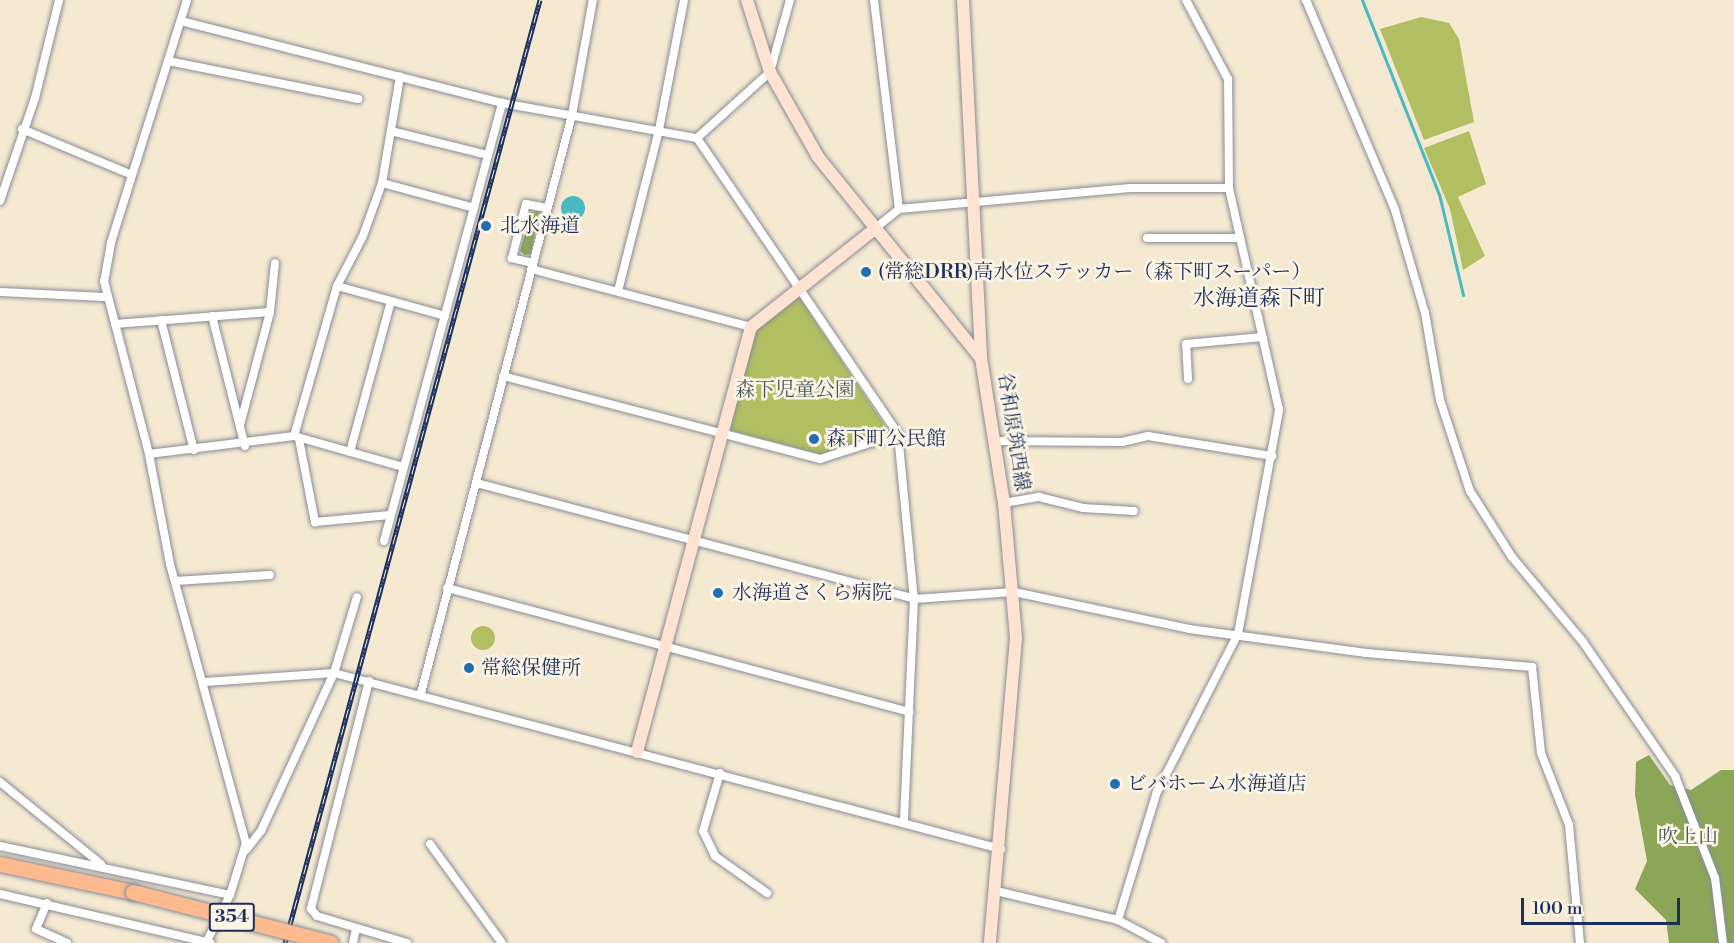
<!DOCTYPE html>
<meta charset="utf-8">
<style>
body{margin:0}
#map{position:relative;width:1734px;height:943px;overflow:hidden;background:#f5ead1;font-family:"Libre Bodoni","Noto Serif JP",serif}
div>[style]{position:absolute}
.green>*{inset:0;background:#b1bf62}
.round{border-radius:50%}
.forest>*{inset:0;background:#8ca658}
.water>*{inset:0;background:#4ab9c1}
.stream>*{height:3px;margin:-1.5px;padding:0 1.5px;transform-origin:1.5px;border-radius:1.5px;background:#4ab9c1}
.roads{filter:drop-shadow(0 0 2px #888c98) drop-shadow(0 0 2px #888c98)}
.street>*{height:8px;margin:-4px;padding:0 4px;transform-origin:4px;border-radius:4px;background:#fff}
.secondary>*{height:12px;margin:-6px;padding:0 6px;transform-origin:6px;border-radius:6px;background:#fee3d2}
.highway>*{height:15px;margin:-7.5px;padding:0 7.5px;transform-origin:7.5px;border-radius:7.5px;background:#fcba8e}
.rail>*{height:5px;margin-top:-2.5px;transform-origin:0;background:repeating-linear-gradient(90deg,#fcf5e5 0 9px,#1b2f5e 0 18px);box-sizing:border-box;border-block:2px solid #1b2f5e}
.bridges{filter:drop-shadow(0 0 2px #888c98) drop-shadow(0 0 2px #888c98)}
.highway-bridge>*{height:15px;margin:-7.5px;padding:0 7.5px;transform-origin:7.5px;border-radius:7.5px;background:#fcba8e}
.dots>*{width:16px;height:16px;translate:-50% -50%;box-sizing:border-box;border:3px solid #fcf5e5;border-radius:50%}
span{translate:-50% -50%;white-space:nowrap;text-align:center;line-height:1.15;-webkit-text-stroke:5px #fcf5e5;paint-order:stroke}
.shield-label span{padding:2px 4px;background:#fcf5e5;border:2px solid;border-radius:4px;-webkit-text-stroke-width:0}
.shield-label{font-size:18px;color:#1b2f5e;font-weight:700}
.poi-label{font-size:20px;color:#1b2f5e}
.left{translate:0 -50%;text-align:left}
.park-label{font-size:20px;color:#485a5f}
.street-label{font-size:20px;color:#1b2f5e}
.quarter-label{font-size:22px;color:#1b2f5e}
.scale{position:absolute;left:1521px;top:898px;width:159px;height:27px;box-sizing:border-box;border:3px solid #1b2f5e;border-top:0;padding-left:8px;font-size:18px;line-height:21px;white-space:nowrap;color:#1b2f5e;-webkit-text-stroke:4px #fcf5e5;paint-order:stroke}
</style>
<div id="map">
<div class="green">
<div style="clip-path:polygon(1421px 17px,1449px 23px,1459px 39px,1474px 122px,1424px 140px,1380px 29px)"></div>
<div style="clip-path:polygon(1469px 131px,1486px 184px,1458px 197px,1485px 256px,1463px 270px,1450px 209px,1424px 148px)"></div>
<div style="clip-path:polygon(799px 297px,888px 430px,823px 455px,729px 430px,755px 331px)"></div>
<div class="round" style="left:471px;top:626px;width:24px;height:24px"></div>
</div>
<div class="forest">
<div style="clip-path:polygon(539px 211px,531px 254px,525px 255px,520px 251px,531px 212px)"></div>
<div style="clip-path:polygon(1649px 755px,1670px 785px,1691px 790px,1721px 770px,1734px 770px,1734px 943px,1669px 943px,1666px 920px,1635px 889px,1647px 861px,1635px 795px,1636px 762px)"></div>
</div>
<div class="water">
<div class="round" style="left:561px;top:196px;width:24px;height:24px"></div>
</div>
<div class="stream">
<div style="left:1362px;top:0;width:209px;rotate:68.4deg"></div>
<div style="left:1439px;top:194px;width:104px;rotate:76.6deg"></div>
</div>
<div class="roads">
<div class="street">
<div style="left:187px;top:0;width:255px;rotate:107.4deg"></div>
<div style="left:111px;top:243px;width:39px;rotate:100deg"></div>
<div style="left:104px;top:281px;width:179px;rotate:75.4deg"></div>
<div style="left:149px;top:454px;width:112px;rotate:79.2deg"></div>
<div style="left:170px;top:564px;width:289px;rotate:74.8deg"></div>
<div style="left:246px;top:843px;width:54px;rotate:107.1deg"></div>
<div style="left:230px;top:895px;width:54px;rotate:116.6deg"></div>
<div style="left:874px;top:0;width:210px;rotate:83.2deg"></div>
<div style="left:1306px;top:0;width:228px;rotate:67deg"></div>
<div style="left:1395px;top:210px;width:107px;rotate:73.8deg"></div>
<div style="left:1425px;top:313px;width:88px;rotate:80.2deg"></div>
<div style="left:1440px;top:400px;width:96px;rotate:71.8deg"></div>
<div style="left:1470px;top:491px;width:78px;rotate:57.5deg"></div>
<div style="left:1512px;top:557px;width:111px;rotate:50.1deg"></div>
<div style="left:1583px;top:642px;width:163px;rotate:55.5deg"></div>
<div style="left:1675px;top:776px;width:110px;rotate:68.6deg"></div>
<div style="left:1715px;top:878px;width:65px;rotate:83deg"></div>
<div style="left:181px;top:21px;width:331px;rotate:14.3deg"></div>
<div style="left:502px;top:103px;width:198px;rotate:10.2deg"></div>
<div style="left:697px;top:138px;width:358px;rotate:55.8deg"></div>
<div style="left:898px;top:434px;width:166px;rotate:84.5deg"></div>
<div style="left:914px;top:599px;width:224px;rotate:92.6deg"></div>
<div style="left:168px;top:61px;width:194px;rotate:11.3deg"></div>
<div style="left:22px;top:129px;width:119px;rotate:22.7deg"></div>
<div style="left:391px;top:131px;width:100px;rotate:13.9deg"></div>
<div style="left:697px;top:138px;width:98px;rotate:-42.1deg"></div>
<div style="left:770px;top:72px;width:75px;rotate:-74.5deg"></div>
<div style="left:382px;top:183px;width:95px;rotate:15.2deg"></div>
<div style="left:0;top:201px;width:109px;rotate:-71.2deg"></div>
<div style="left:35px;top:98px;width:101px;rotate:-76.2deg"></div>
<div style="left:872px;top:231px;width:35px;rotate:-39deg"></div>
<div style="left:899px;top:209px;width:232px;rotate:-5.2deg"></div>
<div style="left:1130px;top:188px;width:99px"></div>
<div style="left:1147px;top:238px;width:92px"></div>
<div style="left:533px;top:263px;width:22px;rotate:-167deg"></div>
<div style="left:512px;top:258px;width:56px;rotate:-75.5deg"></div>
<div style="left:526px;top:204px;width:21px;rotate:11deg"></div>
<div style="left:531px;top:269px;width:228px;rotate:14.8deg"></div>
<div style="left:337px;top:286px;width:112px;rotate:15.5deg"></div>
<div style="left:618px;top:291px;width:166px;rotate:-75.7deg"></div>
<div style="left:659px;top:130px;width:132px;rotate:-79.1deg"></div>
<div style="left:0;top:292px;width:105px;rotate:2.7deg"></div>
<div style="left:212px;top:316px;width:134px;rotate:75.8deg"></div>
<div style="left:161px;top:320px;width:134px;rotate:75.8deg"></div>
<div style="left:115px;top:324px;width:155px;rotate:-4.4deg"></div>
<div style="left:503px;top:376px;width:328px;rotate:14.7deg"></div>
<div style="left:820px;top:459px;width:82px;rotate:-17.8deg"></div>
<div style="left:1188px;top:379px;width:35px;rotate:-93deg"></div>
<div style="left:1186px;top:344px;width:77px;rotate:-5.2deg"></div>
<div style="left:240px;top:425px;width:117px;rotate:-75.1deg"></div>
<div style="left:270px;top:312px;width:49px;rotate:-84.2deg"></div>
<div style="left:294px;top:436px;width:156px;rotate:-74deg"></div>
<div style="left:337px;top:286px;width:56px;rotate:-62.5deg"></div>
<div style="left:363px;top:236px;width:56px;rotate:-70.3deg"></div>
<div style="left:382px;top:183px;width:108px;rotate:-80.4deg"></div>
<div style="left:299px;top:439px;width:85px;rotate:79.1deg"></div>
<div style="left:315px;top:522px;width:75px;rotate:-5.3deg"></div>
<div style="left:996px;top:441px;width:126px;rotate:0.5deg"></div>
<div style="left:1122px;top:442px;width:27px;rotate:-13deg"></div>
<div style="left:1148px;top:436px;width:126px;rotate:9.2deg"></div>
<div style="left:350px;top:452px;width:156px;rotate:-74.8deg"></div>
<div style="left:149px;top:454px;width:146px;rotate:-7.1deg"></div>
<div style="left:294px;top:436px;width:113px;rotate:15.9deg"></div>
<div style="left:476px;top:483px;width:453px;rotate:14.8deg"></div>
<div style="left:914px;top:599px;width:100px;rotate:-4deg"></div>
<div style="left:1014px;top:592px;width:179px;rotate:11.9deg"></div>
<div style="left:1189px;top:629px;width:179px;rotate:7.7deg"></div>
<div style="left:1366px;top:653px;width:167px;rotate:4.8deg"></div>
<div style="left:1532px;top:667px;width:86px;rotate:84deg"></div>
<div style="left:1541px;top:753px;width:77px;rotate:68.7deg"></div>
<div style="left:1569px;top:825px;width:119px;rotate:84.7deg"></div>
<div style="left:1004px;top:503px;width:36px;rotate:-10deg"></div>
<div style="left:1039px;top:497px;width:45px;rotate:14deg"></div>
<div style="left:1083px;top:508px;width:51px;rotate:3.4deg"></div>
<div style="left:384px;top:541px;width:454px;rotate:-74.9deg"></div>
<div style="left:175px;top:581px;width:95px;rotate:-3.6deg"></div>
<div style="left:447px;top:588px;width:479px;rotate:15deg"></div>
<div style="left:369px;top:681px;width:235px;rotate:104.3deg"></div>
<div style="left:311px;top:909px;width:9px;rotate:49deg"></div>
<div style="left:317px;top:916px;width:94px;rotate:16.7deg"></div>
<div style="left:205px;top:682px;width:129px;rotate:-4deg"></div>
<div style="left:334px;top:673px;width:690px;rotate:14.78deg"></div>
<div style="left:421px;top:693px;width:597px;rotate:-75.36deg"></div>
<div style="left:572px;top:115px;width:117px;rotate:-79.7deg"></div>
<div style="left:720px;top:773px;width:60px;rotate:106.3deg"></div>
<div style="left:703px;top:831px;width:28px;rotate:64deg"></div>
<div style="left:715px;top:856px;width:64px;rotate:35.4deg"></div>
<div style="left:0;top:782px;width:130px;rotate:39.1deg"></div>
<div style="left:430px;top:844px;width:122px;rotate:54deg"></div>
<div style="left:0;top:846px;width:235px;rotate:12deg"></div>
<div style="left:246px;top:850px;width:24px;rotate:-52deg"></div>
<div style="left:261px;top:831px;width:174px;rotate:-65.2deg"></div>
<div style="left:334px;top:673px;width:79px;rotate:-73.2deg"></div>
<div style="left:996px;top:891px;width:125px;rotate:13.4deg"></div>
<div style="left:1118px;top:920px;width:49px;rotate:28.1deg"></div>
<div style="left:0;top:894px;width:216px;rotate:13.1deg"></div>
<div style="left:47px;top:903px;width:28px;rotate:113deg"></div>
<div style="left:36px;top:929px;width:34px;rotate:24deg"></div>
<div style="left:1118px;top:920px;width:134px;rotate:-73.1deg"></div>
<div style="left:1157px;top:792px;width:178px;rotate:-62.9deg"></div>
<div style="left:1238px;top:634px;width:228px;rotate:-79.6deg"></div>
<div style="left:1279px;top:410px;width:228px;rotate:-102.7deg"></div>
<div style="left:1229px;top:188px;width:109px;rotate:-90.5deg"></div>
<div style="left:1228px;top:79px;width:89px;rotate:-118deg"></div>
<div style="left:353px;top:943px;width:14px;rotate:-78deg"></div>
</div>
<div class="secondary">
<div style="left:747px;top:0;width:76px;rotate:72.3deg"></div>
<div style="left:770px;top:72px;width:98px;rotate:60.5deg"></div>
<div style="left:818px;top:157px;width:259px;rotate:51deg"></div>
<div style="left:981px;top:358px;width:147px;rotate:81deg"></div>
<div style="left:1004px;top:503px;width:136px;rotate:84.9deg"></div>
<div style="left:1016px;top:638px;width:306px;rotate:94.9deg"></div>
<div style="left:963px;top:0;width:358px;rotate:87.1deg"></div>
<div style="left:637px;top:752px;width:440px;rotate:-75deg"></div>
<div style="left:751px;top:327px;width:154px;rotate:-38.4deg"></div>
</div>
<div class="highway">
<div style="left:0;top:864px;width:136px;rotate:11.9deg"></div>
</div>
</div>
<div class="rail">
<div style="left:285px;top:943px;width:977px;rotate:-74.87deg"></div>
</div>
<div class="bridges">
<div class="highway-bridge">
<div style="left:133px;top:892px;width:204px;rotate:14.4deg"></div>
</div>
</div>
<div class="dots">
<div style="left:486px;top:226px;background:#1f6fb2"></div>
<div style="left:866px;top:272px;background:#1f6fb2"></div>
<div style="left:814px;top:439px;background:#1f6fb2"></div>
<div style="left:718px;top:593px;background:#1f6fb2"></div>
<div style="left:469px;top:668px;background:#1f6fb2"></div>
<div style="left:1115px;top:784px;background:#1f6fb2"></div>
</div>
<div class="shield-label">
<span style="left:232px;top:917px">354</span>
</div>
<div class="poi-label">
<span class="left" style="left:500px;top:226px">北水海道</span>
<span class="left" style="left:878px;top:272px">(常総DRR)高水位ステッカー（森下町スーパー）</span>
<span class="left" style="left:826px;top:439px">森下町公民館</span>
<span class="left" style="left:732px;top:593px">水海道さくら病院</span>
<span class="left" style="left:481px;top:668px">常総保健所</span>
<span class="left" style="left:1127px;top:784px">ビバホーム水海道店</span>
</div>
<div class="park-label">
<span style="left:795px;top:390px">森下児童公園</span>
<span style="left:1688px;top:837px">吹上山</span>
</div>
<div class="street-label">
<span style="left:1013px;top:432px;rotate:81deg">谷和原筑西線</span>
</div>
<div class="quarter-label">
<span style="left:1259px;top:299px">水海道森下町</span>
</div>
<div class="scale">100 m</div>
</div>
